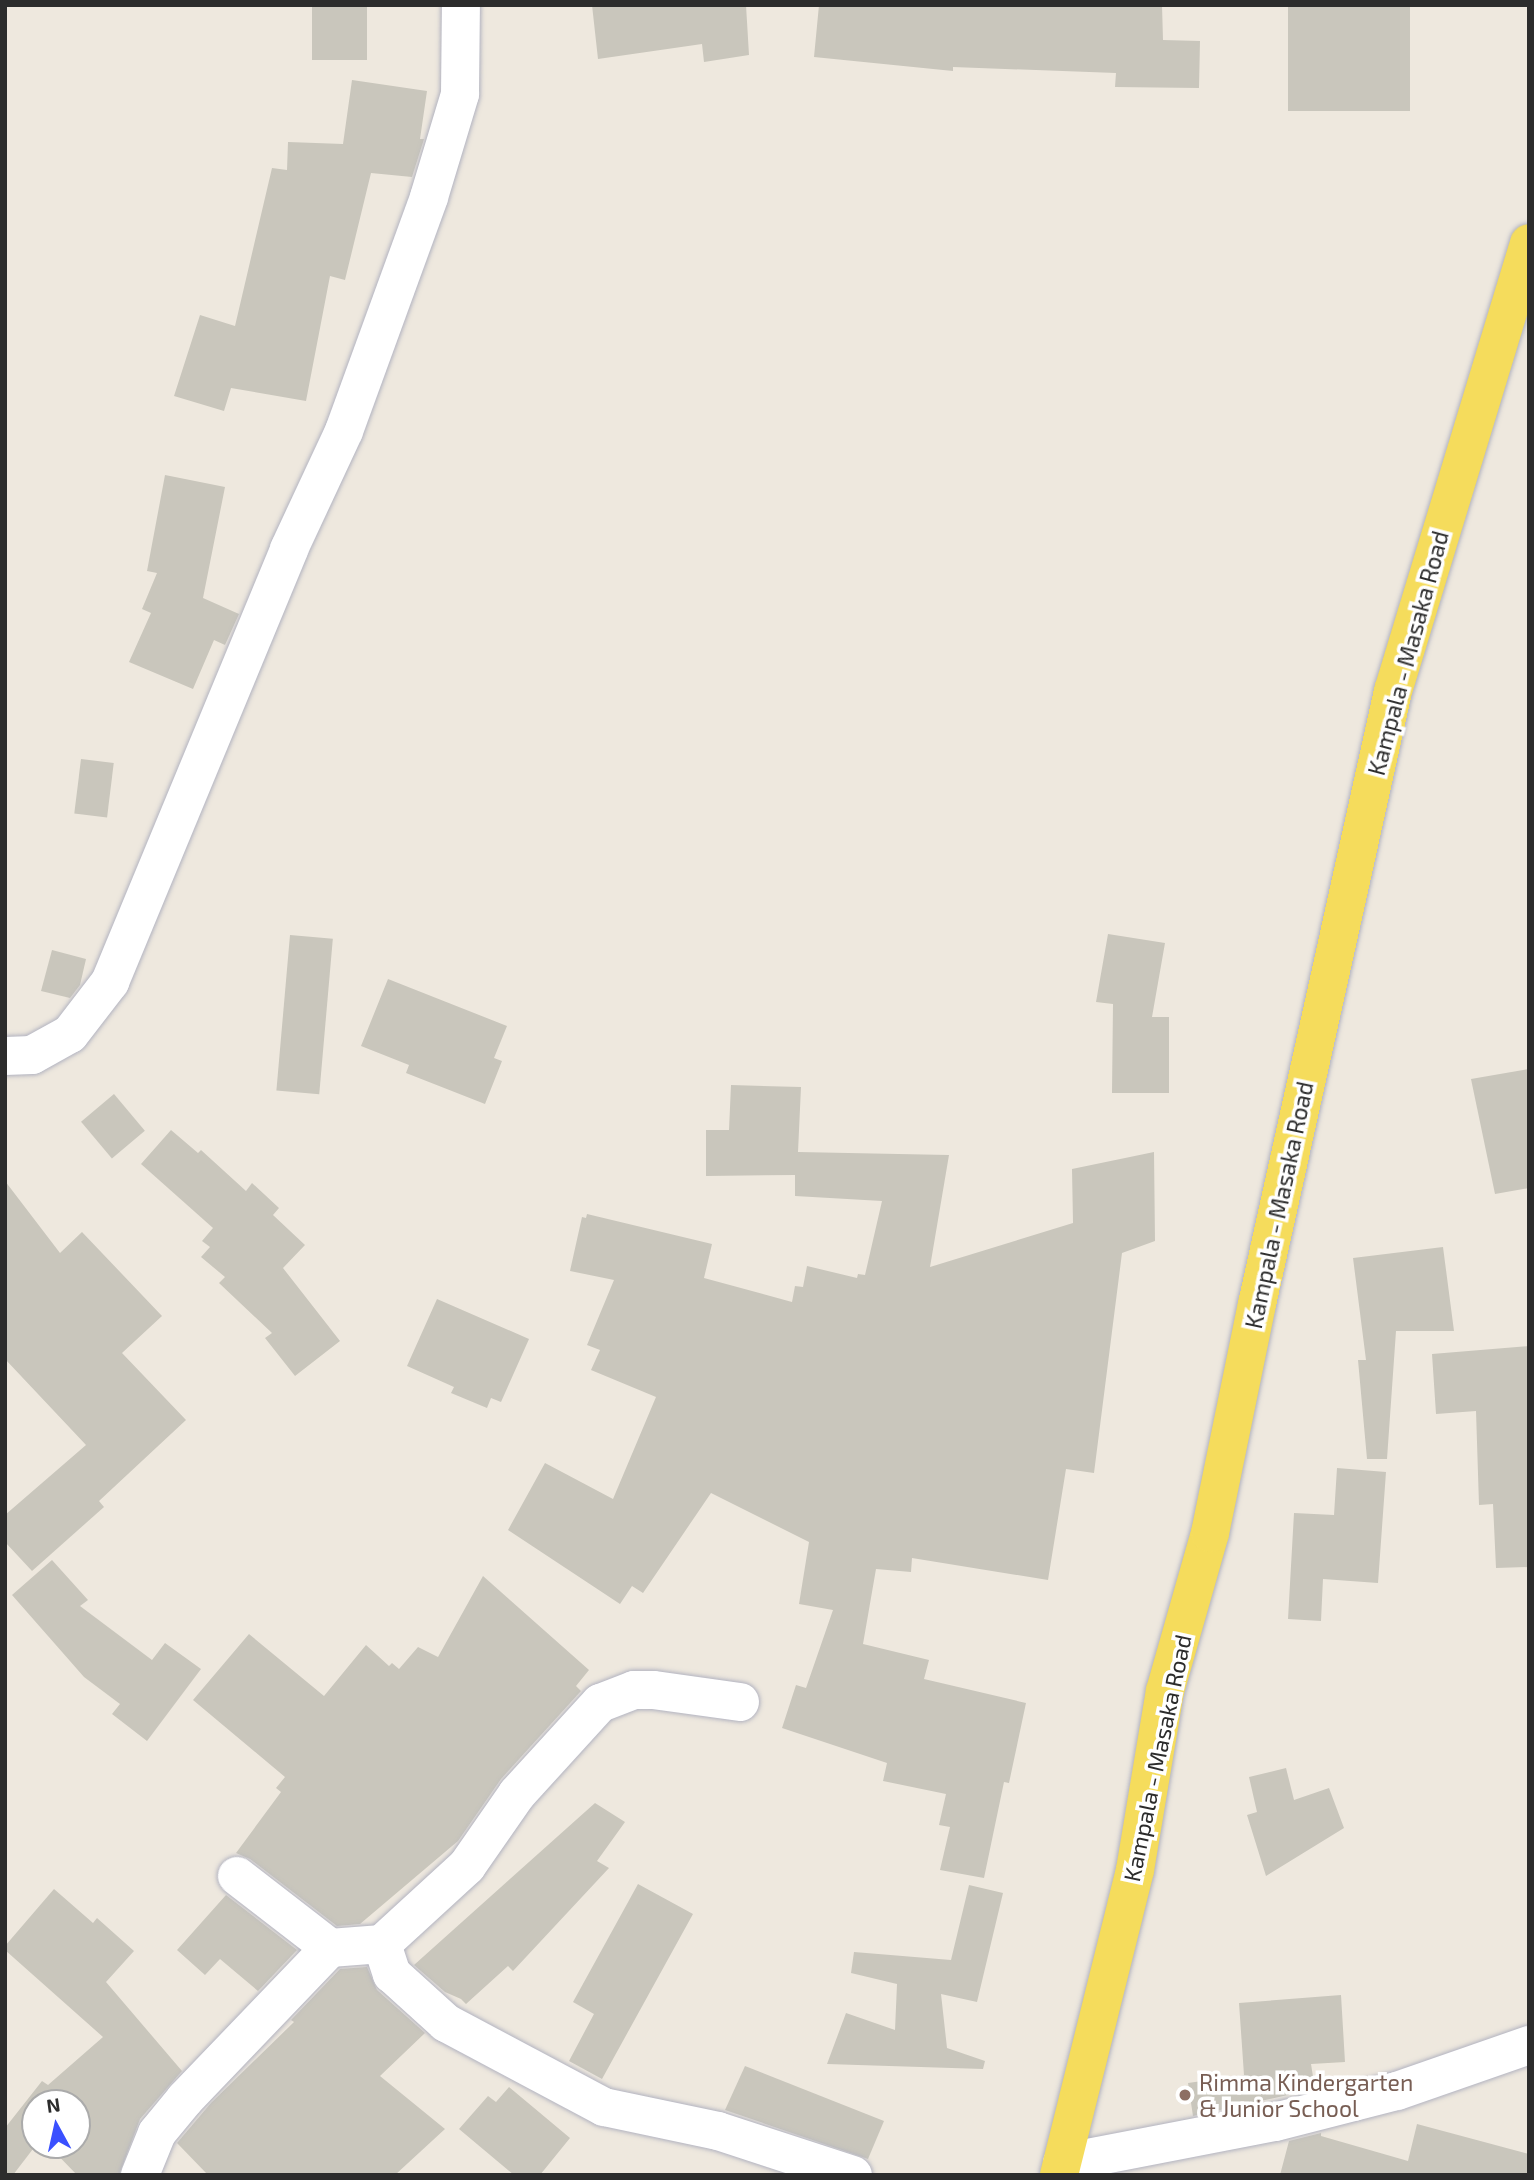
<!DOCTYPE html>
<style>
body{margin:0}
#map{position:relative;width:1534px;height:2180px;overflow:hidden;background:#eee8de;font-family:"Exo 2",sans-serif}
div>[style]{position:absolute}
.building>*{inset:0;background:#c9c6bc;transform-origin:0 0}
.roads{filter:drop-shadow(0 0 2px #b2b3c0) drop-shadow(0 0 2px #b2b3c0)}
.minor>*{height:38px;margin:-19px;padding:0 19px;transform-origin:19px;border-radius:19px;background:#fff}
.primary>*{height:38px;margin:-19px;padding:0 19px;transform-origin:19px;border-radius:19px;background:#f5dc5c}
.dots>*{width:19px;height:19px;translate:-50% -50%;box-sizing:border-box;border:4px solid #fff;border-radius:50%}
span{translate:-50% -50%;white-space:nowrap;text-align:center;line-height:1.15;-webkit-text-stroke:7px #fff;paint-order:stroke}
.street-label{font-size:23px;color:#2c2c2c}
.education-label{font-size:23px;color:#785e54}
.left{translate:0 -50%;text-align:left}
.frame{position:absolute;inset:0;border:7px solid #2c2c2c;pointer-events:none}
.north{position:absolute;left:21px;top:2089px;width:70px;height:70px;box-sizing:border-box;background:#fff;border:2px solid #ababab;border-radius:50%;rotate:352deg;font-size:19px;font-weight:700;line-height:28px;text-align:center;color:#2c2c2c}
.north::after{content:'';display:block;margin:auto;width:24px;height:32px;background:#3a50ff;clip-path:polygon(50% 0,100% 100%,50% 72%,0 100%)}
</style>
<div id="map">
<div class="building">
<div style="left:312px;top:5px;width:55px;height:55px"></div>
<div style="clip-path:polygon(592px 5px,746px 5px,749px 55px,704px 62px,702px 44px,598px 59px)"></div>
<div style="clip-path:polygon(819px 5px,1162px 5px,1163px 40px,1200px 41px,1199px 88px,1115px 87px,1116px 73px,953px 67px,953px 71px,814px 57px)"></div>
<div style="left:1288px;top:5px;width:122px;height:106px"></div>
<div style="clip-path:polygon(352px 80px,427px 91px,420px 139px,424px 139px,412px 177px,371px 173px,345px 280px,330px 276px,306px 401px,231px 388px,224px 411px,174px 396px,200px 315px,235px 326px,272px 168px,287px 170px,288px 142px,343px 144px)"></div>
<div style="clip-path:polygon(165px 475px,225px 487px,203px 598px,239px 614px,225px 645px,214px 640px,193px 689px,129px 662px,151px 613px,142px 609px,157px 573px,147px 571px)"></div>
<div style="left:81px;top:759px;width:33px;height:55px;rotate:7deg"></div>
<div style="clip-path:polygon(1108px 934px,1165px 943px,1152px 1017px,1169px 1017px,1169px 1093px,1112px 1093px,1113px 1004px,1096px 1002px)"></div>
<div style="left:290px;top:935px;width:43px;height:156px;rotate:5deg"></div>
<div style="clip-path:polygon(52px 950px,86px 959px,80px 985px,70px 998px,41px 991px)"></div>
<div style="clip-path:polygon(388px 979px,507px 1026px,494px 1058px,502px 1061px,485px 1104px,406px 1073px,409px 1065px,361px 1046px)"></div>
<div style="clip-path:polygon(1529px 1069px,1529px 1188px,1495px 1194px,1471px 1079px)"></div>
<div style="clip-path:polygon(731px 1085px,801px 1087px,798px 1152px,949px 1155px,930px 1267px,1073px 1223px,1072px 1169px,1154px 1152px,1155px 1241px,1122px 1253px,1094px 1473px,1066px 1469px,1048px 1580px,912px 1558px,911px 1572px,876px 1569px,863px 1644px,929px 1660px,924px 1679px,1026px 1703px,1009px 1783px,1004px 1782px,984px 1878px,940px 1870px,950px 1827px,939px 1825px,946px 1794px,883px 1781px,887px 1763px,782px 1728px,796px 1685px,806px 1688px,833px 1610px,799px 1604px,809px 1542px,711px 1493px,643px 1593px,632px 1586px,620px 1604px,508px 1530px,545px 1463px,613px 1499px,656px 1397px,591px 1370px,600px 1350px,587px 1345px,614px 1280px,570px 1271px,582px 1217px,586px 1218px,587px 1214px,712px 1244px,704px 1278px,792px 1302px,795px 1286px,803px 1287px,807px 1266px,857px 1278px,858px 1274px,865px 1275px,882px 1201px,795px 1196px,795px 1175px,706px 1176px,706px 1130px,729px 1130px)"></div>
<div style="left:114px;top:1094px;width:48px;height:43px;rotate:50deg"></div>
<div style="clip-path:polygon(171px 1130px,198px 1153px,201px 1150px,246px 1191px,252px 1183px,279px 1208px,273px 1215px,305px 1245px,283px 1268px,340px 1341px,295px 1376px,265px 1338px,272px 1333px,219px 1283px,225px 1277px,201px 1257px,210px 1247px,202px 1241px,213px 1228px,141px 1164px)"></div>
<div style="clip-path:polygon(5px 1181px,60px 1253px,82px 1232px,162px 1316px,122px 1353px,186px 1420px,99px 1501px,104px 1507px,32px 1571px,5px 1542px,5px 1515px,86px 1445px,5px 1359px)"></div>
<div style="clip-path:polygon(1443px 1247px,1454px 1331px,1396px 1331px,1387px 1459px,1367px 1459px,1358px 1360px,1366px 1360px,1353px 1258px)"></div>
<div style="clip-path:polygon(437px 1299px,529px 1339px,501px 1402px,491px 1398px,487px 1408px,451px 1393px,454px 1387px,407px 1366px)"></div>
<div style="clip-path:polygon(1529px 1346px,1529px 1567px,1496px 1568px,1493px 1504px,1479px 1505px,1476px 1411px,1436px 1414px,1432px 1354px)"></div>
<div style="clip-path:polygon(1337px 1468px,1386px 1472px,1378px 1583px,1323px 1579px,1321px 1621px,1288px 1619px,1294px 1513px,1334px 1515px)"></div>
<div style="clip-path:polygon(52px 1560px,88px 1600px,80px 1606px,152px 1660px,165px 1643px,201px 1669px,147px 1741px,112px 1714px,120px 1704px,84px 1677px,12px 1595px)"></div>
<div style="clip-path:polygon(483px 1576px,589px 1670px,576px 1686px,581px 1691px,501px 1779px,458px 1841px,360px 1924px,337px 1926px,250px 1859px,236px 1853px,281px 1792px,276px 1788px,285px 1777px,193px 1700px,249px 1634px,324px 1696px,366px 1645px,389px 1666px,392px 1663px,399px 1669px,418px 1647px,438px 1657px)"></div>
<div style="clip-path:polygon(1286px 1768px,1294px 1800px,1329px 1788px,1344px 1828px,1266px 1876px,1247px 1815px,1257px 1812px,1249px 1777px)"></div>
<div style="clip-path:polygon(595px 1803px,625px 1822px,597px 1861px,609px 1868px,513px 1971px,508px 1966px,466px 2004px,461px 1999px,445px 1992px,414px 1965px)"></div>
<div style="clip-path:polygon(638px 1884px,693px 1914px,602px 2079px,569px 2061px,594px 2014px,573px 2002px)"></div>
<div style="clip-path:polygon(969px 1885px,1003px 1893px,977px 2002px,941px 1994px,947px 2048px,985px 2061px,983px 2069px,827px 2064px,846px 2013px,895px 2030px,897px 1984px,851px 1973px,854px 1952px,951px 1960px)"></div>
<div style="clip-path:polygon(54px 1889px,93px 1923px,97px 1918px,134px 1951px,106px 1982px,182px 2071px,140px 2119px,119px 2175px,77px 2175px,48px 2145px,77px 2145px,77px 2103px,35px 2103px,36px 2145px,13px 2175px,5px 2175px,5px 2128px,42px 2081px,48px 2085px,103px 2037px,5px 1950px,5px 1946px)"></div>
<div style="clip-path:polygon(226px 1895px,297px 1950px,258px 1991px,220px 1959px,205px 1975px,177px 1950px)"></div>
<div style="clip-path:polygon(367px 1967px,377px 1990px,425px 2033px,380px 2076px,445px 2129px,395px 2175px,208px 2175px,177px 2143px,211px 2103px,294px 2022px,291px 2020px,340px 1969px)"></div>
<div style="clip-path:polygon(1341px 1995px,1345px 2062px,1311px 2064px,1315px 2089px,1193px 2116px,1188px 2083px,1244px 2075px,1239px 2003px)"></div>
<div style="clip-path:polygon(745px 2066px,884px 2121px,868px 2159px,725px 2110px)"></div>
<div style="clip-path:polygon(509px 2087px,570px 2138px,540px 2175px,514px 2175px,459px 2129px,488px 2096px,496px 2102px)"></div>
<div style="clip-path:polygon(1417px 2124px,1529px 2154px,1529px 2175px,1280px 2175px,1289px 2141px,1321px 2133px,1321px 2136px,1408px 2161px)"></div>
</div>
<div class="roads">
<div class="minor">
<div style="left:5px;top:1056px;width:27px;rotate:-2deg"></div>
<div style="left:32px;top:1055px;width:43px;rotate:-28.9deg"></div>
<div style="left:70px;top:1034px;width:66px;rotate:-52.4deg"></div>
<div style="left:110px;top:982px;width:469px;rotate:-67.5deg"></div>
<div style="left:289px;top:549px;width:130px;rotate:-65deg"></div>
<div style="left:344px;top:431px;width:249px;rotate:-70deg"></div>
<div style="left:429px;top:197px;width:108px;rotate:-73.2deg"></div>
<div style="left:460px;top:94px;width:89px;rotate:-89.4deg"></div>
<div style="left:740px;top:1702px;width:88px;rotate:-172.1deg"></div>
<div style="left:653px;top:1690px;width:19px;rotate:180deg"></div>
<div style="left:634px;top:1690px;width:36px;rotate:159deg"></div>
<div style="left:600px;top:1703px;width:123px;rotate:132.4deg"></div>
<div style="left:517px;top:1794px;width:88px;rotate:124.8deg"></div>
<div style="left:467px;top:1866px;width:115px;rotate:137.5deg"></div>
<div style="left:382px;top:1944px;width:32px;rotate:72deg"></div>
<div style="left:392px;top:1974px;width:73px;rotate:42.2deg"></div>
<div style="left:446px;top:2023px;width:179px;rotate:28deg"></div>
<div style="left:604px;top:2107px;width:116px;rotate:11.9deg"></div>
<div style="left:718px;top:2131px;width:142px;rotate:18.1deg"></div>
<div style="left:237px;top:1876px;width:118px;rotate:37.7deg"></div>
<div style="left:1062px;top:2163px;width:217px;rotate:-10.9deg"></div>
<div style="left:1275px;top:2122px;width:126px;rotate:-14.3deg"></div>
<div style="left:1397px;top:2091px;width:140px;rotate:-19.2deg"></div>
<div style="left:140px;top:2175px;width:45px;rotate:-68deg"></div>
<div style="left:157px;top:2133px;width:44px;rotate:-50.5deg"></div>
<div style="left:185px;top:2099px;width:209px;rotate:-46.2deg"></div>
<div style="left:330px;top:1948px;width:52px;rotate:-4.4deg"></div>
</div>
<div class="primary">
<div style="left:1059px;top:2175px;width:314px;rotate:-76deg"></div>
<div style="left:1135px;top:1870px;width:181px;rotate:-80.5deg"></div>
<div style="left:1165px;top:1691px;width:164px;rotate:-74.1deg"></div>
<div style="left:1210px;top:1533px;width:234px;rotate:-78.4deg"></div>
<div style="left:1257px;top:1304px;width:628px;rotate:-77.49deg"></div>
<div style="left:1393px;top:691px;width:468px;rotate:-73.1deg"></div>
</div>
</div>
<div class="dots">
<div style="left:1185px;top:2095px;background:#8d6e63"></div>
</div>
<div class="street-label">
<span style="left:1408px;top:653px;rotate:-75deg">Kampala - Masaka Road</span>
<span style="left:1279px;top:1205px;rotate:-78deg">Kampala - Masaka Road</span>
<span style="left:1157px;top:1758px;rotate:-78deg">Kampala - Masaka Road</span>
</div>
<div class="education-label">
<span class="left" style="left:1199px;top:2095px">Rimma Kindergarten<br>&amp; Junior School</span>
</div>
<div class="frame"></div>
<div class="north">N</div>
</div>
